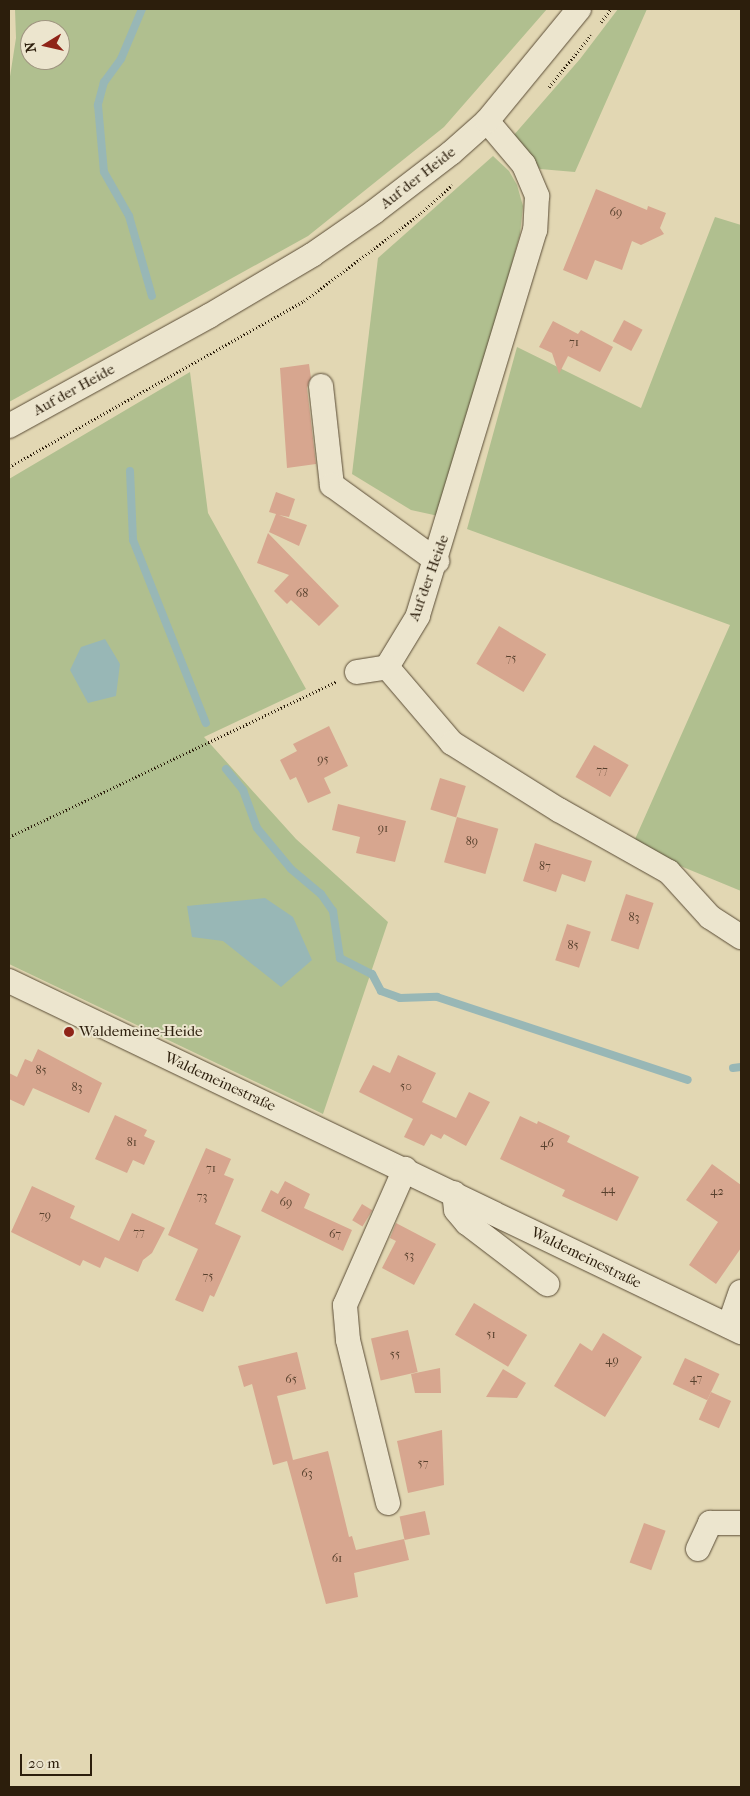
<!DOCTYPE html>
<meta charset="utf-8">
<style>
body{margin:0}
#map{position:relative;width:750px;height:1796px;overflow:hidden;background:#e2d7b3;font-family:"IM FELL French Canon",serif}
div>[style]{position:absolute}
.green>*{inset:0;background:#b0bf8f}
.water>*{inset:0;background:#98b7b6}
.stream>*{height:8px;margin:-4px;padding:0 4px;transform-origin:4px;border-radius:4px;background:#98b7b6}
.building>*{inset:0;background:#d7a68f;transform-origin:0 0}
.path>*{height:3px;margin-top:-1.5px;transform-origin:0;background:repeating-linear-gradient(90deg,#2c1e0c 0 1px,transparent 0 3.5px)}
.roads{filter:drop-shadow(0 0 1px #5a4c36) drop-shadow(0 0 1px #5a4c36)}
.minor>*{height:24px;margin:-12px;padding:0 12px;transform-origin:12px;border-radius:12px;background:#ece5ce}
.dots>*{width:14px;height:14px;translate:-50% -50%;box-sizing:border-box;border:2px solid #ece5ce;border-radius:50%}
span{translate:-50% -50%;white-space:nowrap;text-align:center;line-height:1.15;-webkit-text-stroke:4px #ece5ce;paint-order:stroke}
.number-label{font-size:12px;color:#57402d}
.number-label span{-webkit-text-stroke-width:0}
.street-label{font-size:15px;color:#2c1e0c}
.poi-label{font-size:15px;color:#2c1e0c}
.left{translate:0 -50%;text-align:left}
.frame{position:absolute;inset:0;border:10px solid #2c1e0c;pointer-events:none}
.north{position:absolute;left:20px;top:20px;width:50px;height:50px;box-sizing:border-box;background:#ece5ce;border:1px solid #9f9580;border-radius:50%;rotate:261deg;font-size:14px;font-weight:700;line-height:20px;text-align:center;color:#2c1e0c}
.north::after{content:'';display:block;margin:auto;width:18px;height:22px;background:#8f2418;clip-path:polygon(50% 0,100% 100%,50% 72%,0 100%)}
.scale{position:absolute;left:20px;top:1754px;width:72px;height:22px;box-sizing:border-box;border:2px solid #2c1e0c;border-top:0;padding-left:6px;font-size:15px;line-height:18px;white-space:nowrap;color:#2c1e0c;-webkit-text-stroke:4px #ece5ce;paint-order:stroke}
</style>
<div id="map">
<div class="green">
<div style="clip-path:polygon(evenodd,15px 9px,547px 9px,444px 127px,308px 236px,9px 402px,9px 83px,16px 38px,15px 9px,30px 30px,60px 30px,60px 60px,30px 60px,30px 30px)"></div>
<div style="clip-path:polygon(618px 9px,647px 9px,575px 172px,540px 169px,513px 136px,580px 59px)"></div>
<div style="clip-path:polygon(493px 156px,509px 171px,517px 185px,523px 206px,520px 234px,443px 517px,411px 510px,352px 474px,378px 258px)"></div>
<div style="clip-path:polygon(715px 217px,741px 225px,741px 891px,632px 846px,730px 625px,467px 529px,517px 347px,641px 408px)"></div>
<div style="clip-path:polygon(190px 372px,208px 513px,306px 689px,204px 737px,296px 839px,388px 922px,323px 1114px,9px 964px,9px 479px)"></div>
</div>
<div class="water">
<div style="clip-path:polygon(105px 639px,120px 664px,116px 696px,88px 703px,70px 670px,81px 647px)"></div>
<div style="clip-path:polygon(265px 898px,293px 917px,312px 960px,281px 987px,223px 941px,192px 937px,187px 906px)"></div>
</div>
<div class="stream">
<div style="left:142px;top:9px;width:54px;rotate:112.8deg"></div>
<div style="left:121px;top:59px;width:29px;rotate:126deg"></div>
<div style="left:104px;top:82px;width:24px;rotate:105deg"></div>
<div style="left:98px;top:105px;width:67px;rotate:84.9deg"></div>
<div style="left:104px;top:172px;width:51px;rotate:60.4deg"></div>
<div style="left:129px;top:216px;width:83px;rotate:74deg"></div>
<div style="left:130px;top:471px;width:69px;rotate:87.5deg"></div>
<div style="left:133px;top:540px;width:197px;rotate:68.3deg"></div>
<div style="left:226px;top:769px;width:27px;rotate:51deg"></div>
<div style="left:243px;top:790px;width:40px;rotate:69.8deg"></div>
<div style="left:257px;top:828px;width:53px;rotate:50.3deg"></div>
<div style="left:291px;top:869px;width:39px;rotate:40deg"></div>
<div style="left:321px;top:894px;width:21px;rotate:55deg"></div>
<div style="left:333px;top:911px;width:48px;rotate:81.5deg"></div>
<div style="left:340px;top:958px;width:36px;rotate:27deg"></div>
<div style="left:372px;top:974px;width:19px;rotate:62deg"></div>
<div style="left:381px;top:991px;width:20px;rotate:20deg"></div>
<div style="left:400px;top:998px;width:37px;rotate:-2deg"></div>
<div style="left:437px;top:997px;width:264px;rotate:18.3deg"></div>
<div style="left:733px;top:1068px;width:8px;rotate:-7deg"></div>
</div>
<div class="building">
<div style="clip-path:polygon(596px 189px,647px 210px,648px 206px,666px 213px,660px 228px,664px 234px,641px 245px,632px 241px,622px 270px,595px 260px,587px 280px,563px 270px)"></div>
<div style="left:624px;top:320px;width:21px;height:24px;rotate:28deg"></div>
<div style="clip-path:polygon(553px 321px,578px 334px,581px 330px,613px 347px,600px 372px,568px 356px,559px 374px,552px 353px,539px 347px)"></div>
<div style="clip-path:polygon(309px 364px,311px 378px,307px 388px,316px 464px,287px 468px,280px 368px)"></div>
<div style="clip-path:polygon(276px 492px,295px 499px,289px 517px,279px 515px,307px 525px,299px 546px,269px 532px,276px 514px,269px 512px)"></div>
<div style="clip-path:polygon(268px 533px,339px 606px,319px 626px,291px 600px,287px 604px,274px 591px,289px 575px,257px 563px)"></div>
<div style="left:499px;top:626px;width:55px;height:44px;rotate:31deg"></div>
<div style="clip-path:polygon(329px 726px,348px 766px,324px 778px,331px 793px,308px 803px,296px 777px,290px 780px,280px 760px,297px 751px,293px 744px)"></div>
<div style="left:594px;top:745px;width:40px;height:37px;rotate:30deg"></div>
<div style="left:440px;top:778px;width:27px;height:33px;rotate:17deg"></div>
<div style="clip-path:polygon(338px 804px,406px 821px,395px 862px,356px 853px,360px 837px,332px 830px)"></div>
<div style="left:457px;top:817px;width:43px;height:47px;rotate:16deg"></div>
<div style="clip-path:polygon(535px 843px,592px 861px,585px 882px,562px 874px,556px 892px,523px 881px)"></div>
<div style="left:626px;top:894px;width:29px;height:49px;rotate:18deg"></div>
<div style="left:567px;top:924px;width:25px;height:38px;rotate:18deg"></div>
<div style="clip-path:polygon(38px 1049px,102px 1083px,89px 1113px,33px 1088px,24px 1106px,9px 1099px,9px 1073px,17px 1077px,25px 1059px,32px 1062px)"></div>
<div style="clip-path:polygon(398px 1055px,436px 1073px,422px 1102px,456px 1118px,469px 1092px,490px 1102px,466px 1146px,444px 1134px,441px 1139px,431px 1134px,424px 1146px,404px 1137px,413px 1119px,359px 1092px,373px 1065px,390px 1073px)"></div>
<div style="clip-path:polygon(115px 1115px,147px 1130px,144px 1136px,155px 1141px,144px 1165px,133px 1160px,127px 1173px,95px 1159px)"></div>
<div style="clip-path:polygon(520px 1116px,537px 1124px,538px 1121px,570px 1136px,567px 1142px,639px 1177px,617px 1221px,562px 1196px,565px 1190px,500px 1159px)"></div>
<div style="clip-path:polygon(206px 1148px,231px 1159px,224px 1175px,234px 1179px,215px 1224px,241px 1236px,214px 1297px,210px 1295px,203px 1312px,175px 1300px,198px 1249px,168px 1235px)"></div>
<div style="clip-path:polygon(712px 1164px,741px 1185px,741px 1248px,716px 1284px,689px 1265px,718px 1222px,686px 1200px)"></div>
<div style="clip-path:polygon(285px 1181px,310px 1194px,304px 1208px,352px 1230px,343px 1251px,261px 1211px,271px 1190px,278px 1194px)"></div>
<div style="clip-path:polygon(32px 1186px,75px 1206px,70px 1218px,119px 1241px,132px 1213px,165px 1228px,152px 1253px,143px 1260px,138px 1272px,105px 1257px,100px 1268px,83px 1260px,80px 1266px,11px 1232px)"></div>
<div style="left:362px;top:1204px;width:12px;height:19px;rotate:31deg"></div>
<div style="clip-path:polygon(396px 1223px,436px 1244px,414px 1285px,382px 1268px,396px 1241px,390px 1238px)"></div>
<div style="left:474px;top:1303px;width:62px;height:37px;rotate:31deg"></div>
<div style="left:408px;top:1330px;width:43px;height:38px;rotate:77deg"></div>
<div style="clip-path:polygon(603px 1333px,642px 1357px,605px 1417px,554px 1386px,580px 1343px,592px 1351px)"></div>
<div style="clip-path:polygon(297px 1352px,306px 1389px,277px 1396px,293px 1460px,328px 1451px,349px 1537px,352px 1536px,356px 1550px,404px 1539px,409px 1560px,354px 1573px,358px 1597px,326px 1604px,287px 1461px,273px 1465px,252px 1384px,244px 1387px,238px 1366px)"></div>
<div style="left:685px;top:1358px;width:38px;height:29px;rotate:25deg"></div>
<div style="clip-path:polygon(440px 1368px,441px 1393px,415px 1393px,411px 1374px)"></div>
<div style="clip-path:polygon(503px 1369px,526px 1383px,517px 1398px,486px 1397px)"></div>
<div style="left:711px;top:1392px;width:22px;height:30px;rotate:24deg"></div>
<div style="clip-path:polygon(442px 1430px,444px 1485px,408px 1493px,397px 1441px)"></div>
<div style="left:425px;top:1511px;width:24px;height:26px;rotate:78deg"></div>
<div style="left:644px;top:1523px;width:23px;height:42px;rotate:20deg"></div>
</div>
<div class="path">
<div style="left:601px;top:22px;width:16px;rotate:-52deg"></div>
<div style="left:549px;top:87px;width:67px;rotate:-51.1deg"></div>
<div style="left:9px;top:467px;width:338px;rotate:-29.4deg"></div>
<div style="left:304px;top:301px;width:146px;rotate:-36.9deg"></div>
<div style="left:421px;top:213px;width:42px;rotate:-42.1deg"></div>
<div style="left:9px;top:837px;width:362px;rotate:-25.4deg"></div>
</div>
<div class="roads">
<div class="minor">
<div style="left:487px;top:121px;width:57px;rotate:49.9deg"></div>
<div style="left:524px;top:165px;width:34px;rotate:67deg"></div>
<div style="left:537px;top:196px;width:34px;rotate:93deg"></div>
<div style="left:535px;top:230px;width:403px;rotate:106.9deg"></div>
<div style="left:418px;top:616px;width:60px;rotate:121.3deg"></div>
<div style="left:387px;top:667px;width:100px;rotate:49.5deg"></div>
<div style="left:452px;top:743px;width:126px;rotate:32.1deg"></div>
<div style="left:559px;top:810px;width:126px;rotate:29.4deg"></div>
<div style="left:669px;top:872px;width:61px;rotate:47.7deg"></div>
<div style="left:710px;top:917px;width:37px;rotate:33deg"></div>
<div style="left:321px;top:386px;width:100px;rotate:83.7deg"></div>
<div style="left:332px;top:485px;width:130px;rotate:35.9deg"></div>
<div style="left:9px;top:426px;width:228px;rotate:-28.8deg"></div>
<div style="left:209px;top:316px;width:120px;rotate:-30.6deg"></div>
<div style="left:312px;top:255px;width:75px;rotate:-34.7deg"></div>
<div style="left:374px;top:212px;width:97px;rotate:-37.5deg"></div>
<div style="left:451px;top:153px;width:48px;rotate:-41.6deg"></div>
<div style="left:487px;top:121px;width:145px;rotate:-50.6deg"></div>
<div style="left:357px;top:672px;width:30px;rotate:-9deg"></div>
<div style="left:9px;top:981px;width:812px;rotate:25.62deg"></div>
<div style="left:454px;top:1193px;width:17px;rotate:83deg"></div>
<div style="left:456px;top:1210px;width:17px;rotate:50deg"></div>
<div style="left:467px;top:1223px;width:101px;rotate:37.3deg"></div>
<div style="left:729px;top:1326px;width:36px;rotate:-71deg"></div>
<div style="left:388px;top:1503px;width:168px;rotate:-103.8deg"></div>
<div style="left:348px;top:1340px;width:35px;rotate:-95deg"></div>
<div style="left:345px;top:1305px;width:149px;rotate:-66.2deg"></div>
<div style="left:698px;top:1549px;width:29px;rotate:-65deg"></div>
<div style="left:710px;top:1523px;width:31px"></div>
</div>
</div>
<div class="dots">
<div style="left:69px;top:1032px;background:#8f2418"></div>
</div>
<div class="number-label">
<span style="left:616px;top:213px">69</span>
<span style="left:574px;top:343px">71</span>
<span style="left:302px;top:594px">68</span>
<span style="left:511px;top:659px">75</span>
<span style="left:323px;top:760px">95</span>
<span style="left:602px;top:771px">77</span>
<span style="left:383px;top:829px">91</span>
<span style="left:472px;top:842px">89</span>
<span style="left:545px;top:867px">87</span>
<span style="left:634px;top:918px">83</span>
<span style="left:573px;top:946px">85</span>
<span style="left:41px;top:1071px">85</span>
<span style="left:406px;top:1087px">50</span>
<span style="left:77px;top:1088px">83</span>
<span style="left:132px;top:1143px">81</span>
<span style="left:547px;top:1144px">46</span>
<span style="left:211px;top:1169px">71</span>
<span style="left:608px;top:1190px">44</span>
<span style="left:717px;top:1192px">42</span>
<span style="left:202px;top:1197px">73</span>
<span style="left:286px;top:1203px">69</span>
<span style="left:45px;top:1216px">79</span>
<span style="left:139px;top:1233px">77</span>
<span style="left:335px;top:1235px">67</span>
<span style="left:409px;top:1256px">53</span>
<span style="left:208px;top:1277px">75</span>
<span style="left:491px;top:1335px">51</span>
<span style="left:395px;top:1355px">55</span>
<span style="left:612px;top:1361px">49</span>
<span style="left:696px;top:1379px">47</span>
<span style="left:291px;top:1380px">65</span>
<span style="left:423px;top:1464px">57</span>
<span style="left:307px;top:1474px">63</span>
<span style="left:337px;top:1559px">61</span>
</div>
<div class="street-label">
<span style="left:418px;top:178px;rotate:-38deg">Auf der Heide</span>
<span style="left:74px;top:390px;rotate:-29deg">Auf der Heide</span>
<span style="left:429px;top:578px;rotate:-70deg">Auf der Heide</span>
<span style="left:220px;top:1082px;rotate:25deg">Waldemeinestraße</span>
<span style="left:586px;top:1258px;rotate:26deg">Waldemeinestraße</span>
</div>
<div class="poi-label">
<span class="left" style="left:79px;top:1032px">Waldemeine-Heide</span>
</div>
<div class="frame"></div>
<div class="north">N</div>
<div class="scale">20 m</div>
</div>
